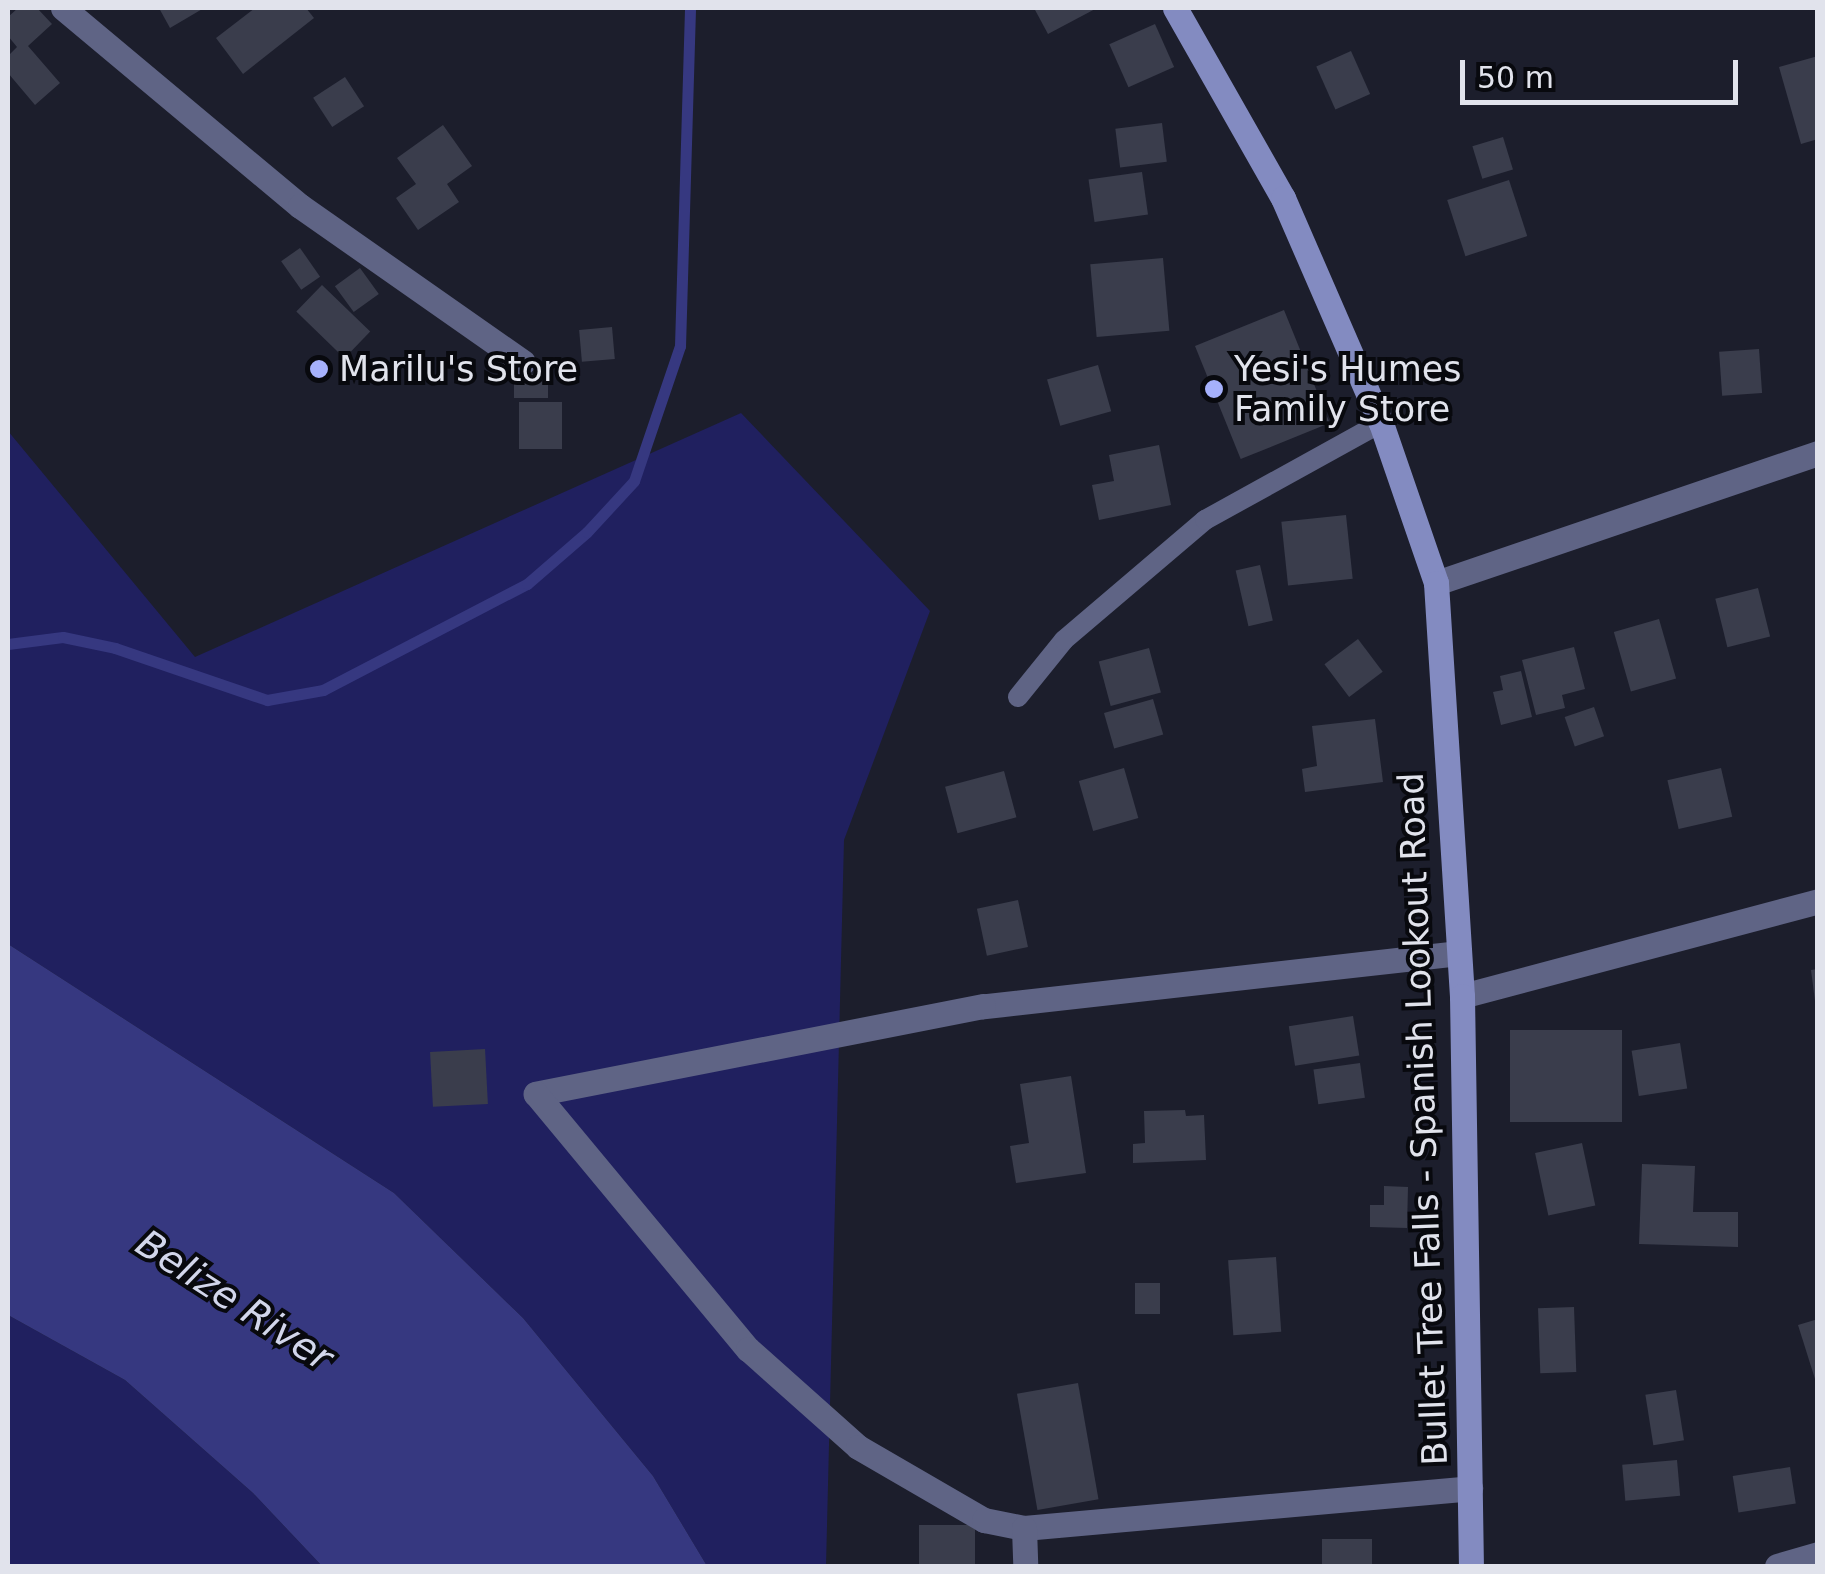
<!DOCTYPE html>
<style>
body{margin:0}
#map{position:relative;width:1825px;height:1574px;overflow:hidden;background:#1c1e2c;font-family:"DejaVu Sans",sans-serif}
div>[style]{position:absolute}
.green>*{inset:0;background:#20205f}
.water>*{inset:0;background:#363880}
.stream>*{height:11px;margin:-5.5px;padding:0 5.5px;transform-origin:5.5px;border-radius:5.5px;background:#363880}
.building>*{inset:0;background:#3a3d4c;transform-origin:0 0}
.service>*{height:20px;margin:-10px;padding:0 10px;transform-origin:10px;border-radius:10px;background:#5f6485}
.minor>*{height:25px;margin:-12.5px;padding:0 12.5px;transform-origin:12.5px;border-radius:12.5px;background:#5f6485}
.secondary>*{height:25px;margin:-12.5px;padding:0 12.5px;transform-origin:12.5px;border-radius:12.5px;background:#838bc1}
.dots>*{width:28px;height:28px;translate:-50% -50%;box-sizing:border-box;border:5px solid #08090e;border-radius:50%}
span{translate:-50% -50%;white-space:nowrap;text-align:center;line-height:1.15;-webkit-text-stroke:8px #08090e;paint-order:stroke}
.poi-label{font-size:35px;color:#e1e3ec}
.left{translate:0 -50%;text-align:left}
.street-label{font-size:35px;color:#e1e3ec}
.water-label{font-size:38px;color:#d2d6eb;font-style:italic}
.frame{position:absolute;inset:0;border:10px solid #e1e3ec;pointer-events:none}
.scale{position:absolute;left:1460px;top:60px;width:278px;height:45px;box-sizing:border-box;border:5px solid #e1e3ec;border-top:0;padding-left:12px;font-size:30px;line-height:35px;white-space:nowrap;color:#e1e3ec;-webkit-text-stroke:8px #08090e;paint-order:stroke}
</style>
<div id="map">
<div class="green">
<div style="clip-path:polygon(741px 413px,930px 611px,844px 840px,826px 1566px,707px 1566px,653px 1476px,523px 1318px,394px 1193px,8px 944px,8px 431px,195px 657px)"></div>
<div style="clip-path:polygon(8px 1315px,125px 1380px,253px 1493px,322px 1566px,8px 1566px)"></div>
</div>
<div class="water">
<div style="clip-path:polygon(8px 944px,394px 1193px,523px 1318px,653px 1476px,707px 1566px,322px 1566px,253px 1493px,125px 1380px,8px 1315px)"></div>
</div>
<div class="stream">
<div style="left:8px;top:644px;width:55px;rotate:-7.3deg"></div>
<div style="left:63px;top:637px;width:53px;rotate:11.9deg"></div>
<div style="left:115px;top:648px;width:161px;rotate:18.9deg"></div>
<div style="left:267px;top:700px;width:57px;rotate:-10.1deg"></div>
<div style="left:323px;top:690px;width:230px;rotate:-27.5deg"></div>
<div style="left:527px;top:584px;width:79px;rotate:-40.9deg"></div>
<div style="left:587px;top:532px;width:69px;rotate:-47.3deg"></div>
<div style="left:634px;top:481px;width:143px;rotate:-71.2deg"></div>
<div style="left:680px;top:346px;width:338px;rotate:-88.3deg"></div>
</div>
<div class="building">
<div style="clip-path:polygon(18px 8px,37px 8px,52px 24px,28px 46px,60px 83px,35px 105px,8px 73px,8px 56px,17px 47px,8px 36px,8px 17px)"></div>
<div style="clip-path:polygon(159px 8px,204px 8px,170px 28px)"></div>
<div style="clip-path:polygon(255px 8px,306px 8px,314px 18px,243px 74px,216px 38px)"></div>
<div style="clip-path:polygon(1034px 8px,1097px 8px,1048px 34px)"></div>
<div style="left:1155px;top:24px;width:47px;height:50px;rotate:66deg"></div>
<div style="left:1351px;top:51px;width:47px;height:38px;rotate:66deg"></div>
<div style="clip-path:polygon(1818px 56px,1818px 139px,1801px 144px,1779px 67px)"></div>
<div style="left:345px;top:77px;width:35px;height:38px;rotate:57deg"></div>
<div style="left:1162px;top:123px;width:39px;height:47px;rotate:83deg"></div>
<div style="clip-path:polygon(443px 125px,472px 166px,447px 184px,459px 202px,418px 230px,396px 198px,416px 184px,397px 158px)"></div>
<div style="left:1503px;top:137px;width:34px;height:32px;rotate:73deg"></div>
<div style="left:1142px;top:172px;width:43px;height:54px;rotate:82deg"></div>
<div style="left:1509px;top:180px;width:59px;height:65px;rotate:72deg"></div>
<div style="left:300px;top:248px;width:35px;height:23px;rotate:55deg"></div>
<div style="left:1163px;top:258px;width:73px;height:73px;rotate:85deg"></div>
<div style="left:360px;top:268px;width:32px;height:31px;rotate:54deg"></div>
<div style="left:322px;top:285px;width:67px;height:37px;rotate:44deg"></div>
<div style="left:1284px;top:310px;width:122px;height:96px;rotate:68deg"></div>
<div style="left:612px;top:327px;width:32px;height:33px;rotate:85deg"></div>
<div style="left:1759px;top:349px;width:44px;height:40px;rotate:86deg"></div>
<div style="left:1098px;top:365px;width:48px;height:53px;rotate:74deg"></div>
<div style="left:548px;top:374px;width:24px;height:34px;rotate:90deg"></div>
<div style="left:519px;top:402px;width:43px;height:47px"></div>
<div style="clip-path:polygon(1159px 445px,1171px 505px,1099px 520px,1092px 485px,1114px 481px,1109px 455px)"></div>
<div style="left:1346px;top:515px;width:64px;height:65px;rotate:84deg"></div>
<div style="left:1260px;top:565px;width:57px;height:25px;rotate:77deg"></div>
<div style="left:1758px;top:588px;width:50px;height:44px;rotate:76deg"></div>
<div style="left:1659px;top:619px;width:62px;height:47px;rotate:74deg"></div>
<div style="left:1358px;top:639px;width:41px;height:42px;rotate:53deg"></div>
<div style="clip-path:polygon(1574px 647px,1585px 689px,1562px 695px,1565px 708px,1536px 715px,1522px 660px)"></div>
<div style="left:1149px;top:648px;width:46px;height:52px;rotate:75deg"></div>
<div style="clip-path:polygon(1521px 671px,1532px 717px,1501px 725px,1493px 692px,1503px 690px,1500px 676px)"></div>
<div style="left:1153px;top:699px;width:37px;height:51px;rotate:74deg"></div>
<div style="left:1594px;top:707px;width:31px;height:31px;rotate:71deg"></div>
<div style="clip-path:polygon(1375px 719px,1383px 782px,1305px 792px,1302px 769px,1317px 766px,1312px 726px)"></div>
<div style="left:1124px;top:768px;width:52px;height:47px;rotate:74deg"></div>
<div style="left:1721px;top:768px;width:50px;height:55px;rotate:77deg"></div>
<div style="left:1004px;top:771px;width:48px;height:61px;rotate:75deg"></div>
<div style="left:1018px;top:900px;width:48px;height:42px;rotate:78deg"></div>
<div style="clip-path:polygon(1818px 969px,1818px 1001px,1815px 1001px,1811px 970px)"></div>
<div style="left:1353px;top:1016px;width:40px;height:65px;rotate:81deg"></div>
<div style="left:1510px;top:1030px;width:112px;height:92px"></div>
<div style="left:1680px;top:1043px;width:46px;height:49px;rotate:81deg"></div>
<div style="left:485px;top:1049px;width:55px;height:55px;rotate:87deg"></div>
<div style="left:1360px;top:1063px;width:35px;height:47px;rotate:82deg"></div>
<div style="clip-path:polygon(1071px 1076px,1086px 1173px,1016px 1183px,1010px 1146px,1029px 1143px,1020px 1084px)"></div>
<div style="clip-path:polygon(1185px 1110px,1186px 1116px,1204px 1115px,1206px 1160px,1133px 1163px,1133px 1144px,1145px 1143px,1144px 1111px)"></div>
<div style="left:1582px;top:1143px;width:64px;height:48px;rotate:78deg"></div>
<div style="clip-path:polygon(1642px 1164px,1695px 1166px,1693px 1212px,1738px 1212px,1738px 1247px,1639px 1244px)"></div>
<div style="clip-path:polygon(1384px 1186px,1408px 1187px,1407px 1228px,1370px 1227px,1370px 1205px,1384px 1205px)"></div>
<div style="left:1276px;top:1257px;width:75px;height:48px;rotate:86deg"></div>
<div style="left:1160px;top:1283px;width:31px;height:25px;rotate:90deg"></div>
<div style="left:1574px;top:1307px;width:65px;height:36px;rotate:88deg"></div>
<div style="clip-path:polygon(1818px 1319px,1818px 1378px,1815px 1379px,1798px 1325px)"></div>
<div style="left:1078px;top:1383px;width:118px;height:62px;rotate:80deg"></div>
<div style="left:1676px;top:1390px;width:51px;height:31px;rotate:81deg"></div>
<div style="left:1677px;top:1460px;width:36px;height:55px;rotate:85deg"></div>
<div style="left:1790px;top:1467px;width:37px;height:58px;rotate:81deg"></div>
<div style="left:975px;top:1525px;width:41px;height:56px;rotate:90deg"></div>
<div style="left:1322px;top:1539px;width:50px;height:27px"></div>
</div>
<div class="service">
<div style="left:1018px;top:697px;width:73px;rotate:-51.1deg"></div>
<div style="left:1064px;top:640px;width:185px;rotate:-40.4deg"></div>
<div style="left:1205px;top:520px;width:201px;rotate:-28.9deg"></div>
</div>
<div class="minor">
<div style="left:63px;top:8px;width:309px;rotate:39.9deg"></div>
<div style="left:300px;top:206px;width:272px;rotate:35deg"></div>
<div style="left:1436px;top:583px;width:404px;rotate:-18.8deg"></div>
<div style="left:1459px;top:953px;width:479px;rotate:173.6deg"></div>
<div style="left:983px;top:1006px;width:456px;rotate:168.9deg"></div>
<div style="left:536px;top:1094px;width:332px;rotate:50.3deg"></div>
<div style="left:748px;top:1349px;width:147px;rotate:41.7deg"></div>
<div style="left:858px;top:1447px;width:146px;rotate:30.1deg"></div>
<div style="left:984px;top:1520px;width:41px;rotate:11.3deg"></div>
<div style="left:1024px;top:1528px;width:448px;rotate:-5.1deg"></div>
<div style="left:1462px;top:996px;width:368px;rotate:-14.9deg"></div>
<div style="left:1024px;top:1528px;width:38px;rotate:88deg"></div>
<div style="left:1777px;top:1566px;width:43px;rotate:-16.3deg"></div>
</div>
<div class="secondary">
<div style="left:1175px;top:8px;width:219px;rotate:60.4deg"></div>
<div style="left:1283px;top:198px;width:245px;rotate:66.5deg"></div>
<div style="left:1381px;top:423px;width:169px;rotate:71deg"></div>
<div style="left:1436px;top:583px;width:414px;rotate:86.4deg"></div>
<div style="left:1462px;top:996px;width:570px;rotate:89.1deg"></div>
</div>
<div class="dots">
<div style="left:319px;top:369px;background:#a6b1fc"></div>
<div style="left:1214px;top:389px;background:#a6b1fc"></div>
</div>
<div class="poi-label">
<span class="left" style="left:339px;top:369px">Marilu's Store</span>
<span class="left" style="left:1234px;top:389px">Yesi's Humes<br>Family Store</span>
</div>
<div class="street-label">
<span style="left:1423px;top:1119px;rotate:-92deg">Bullet Tree Falls - Spanish Lookout Road</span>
</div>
<div class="water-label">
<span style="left:234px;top:1301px;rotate:33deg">Belize River</span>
</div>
<div class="frame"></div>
<div class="scale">50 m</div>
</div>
